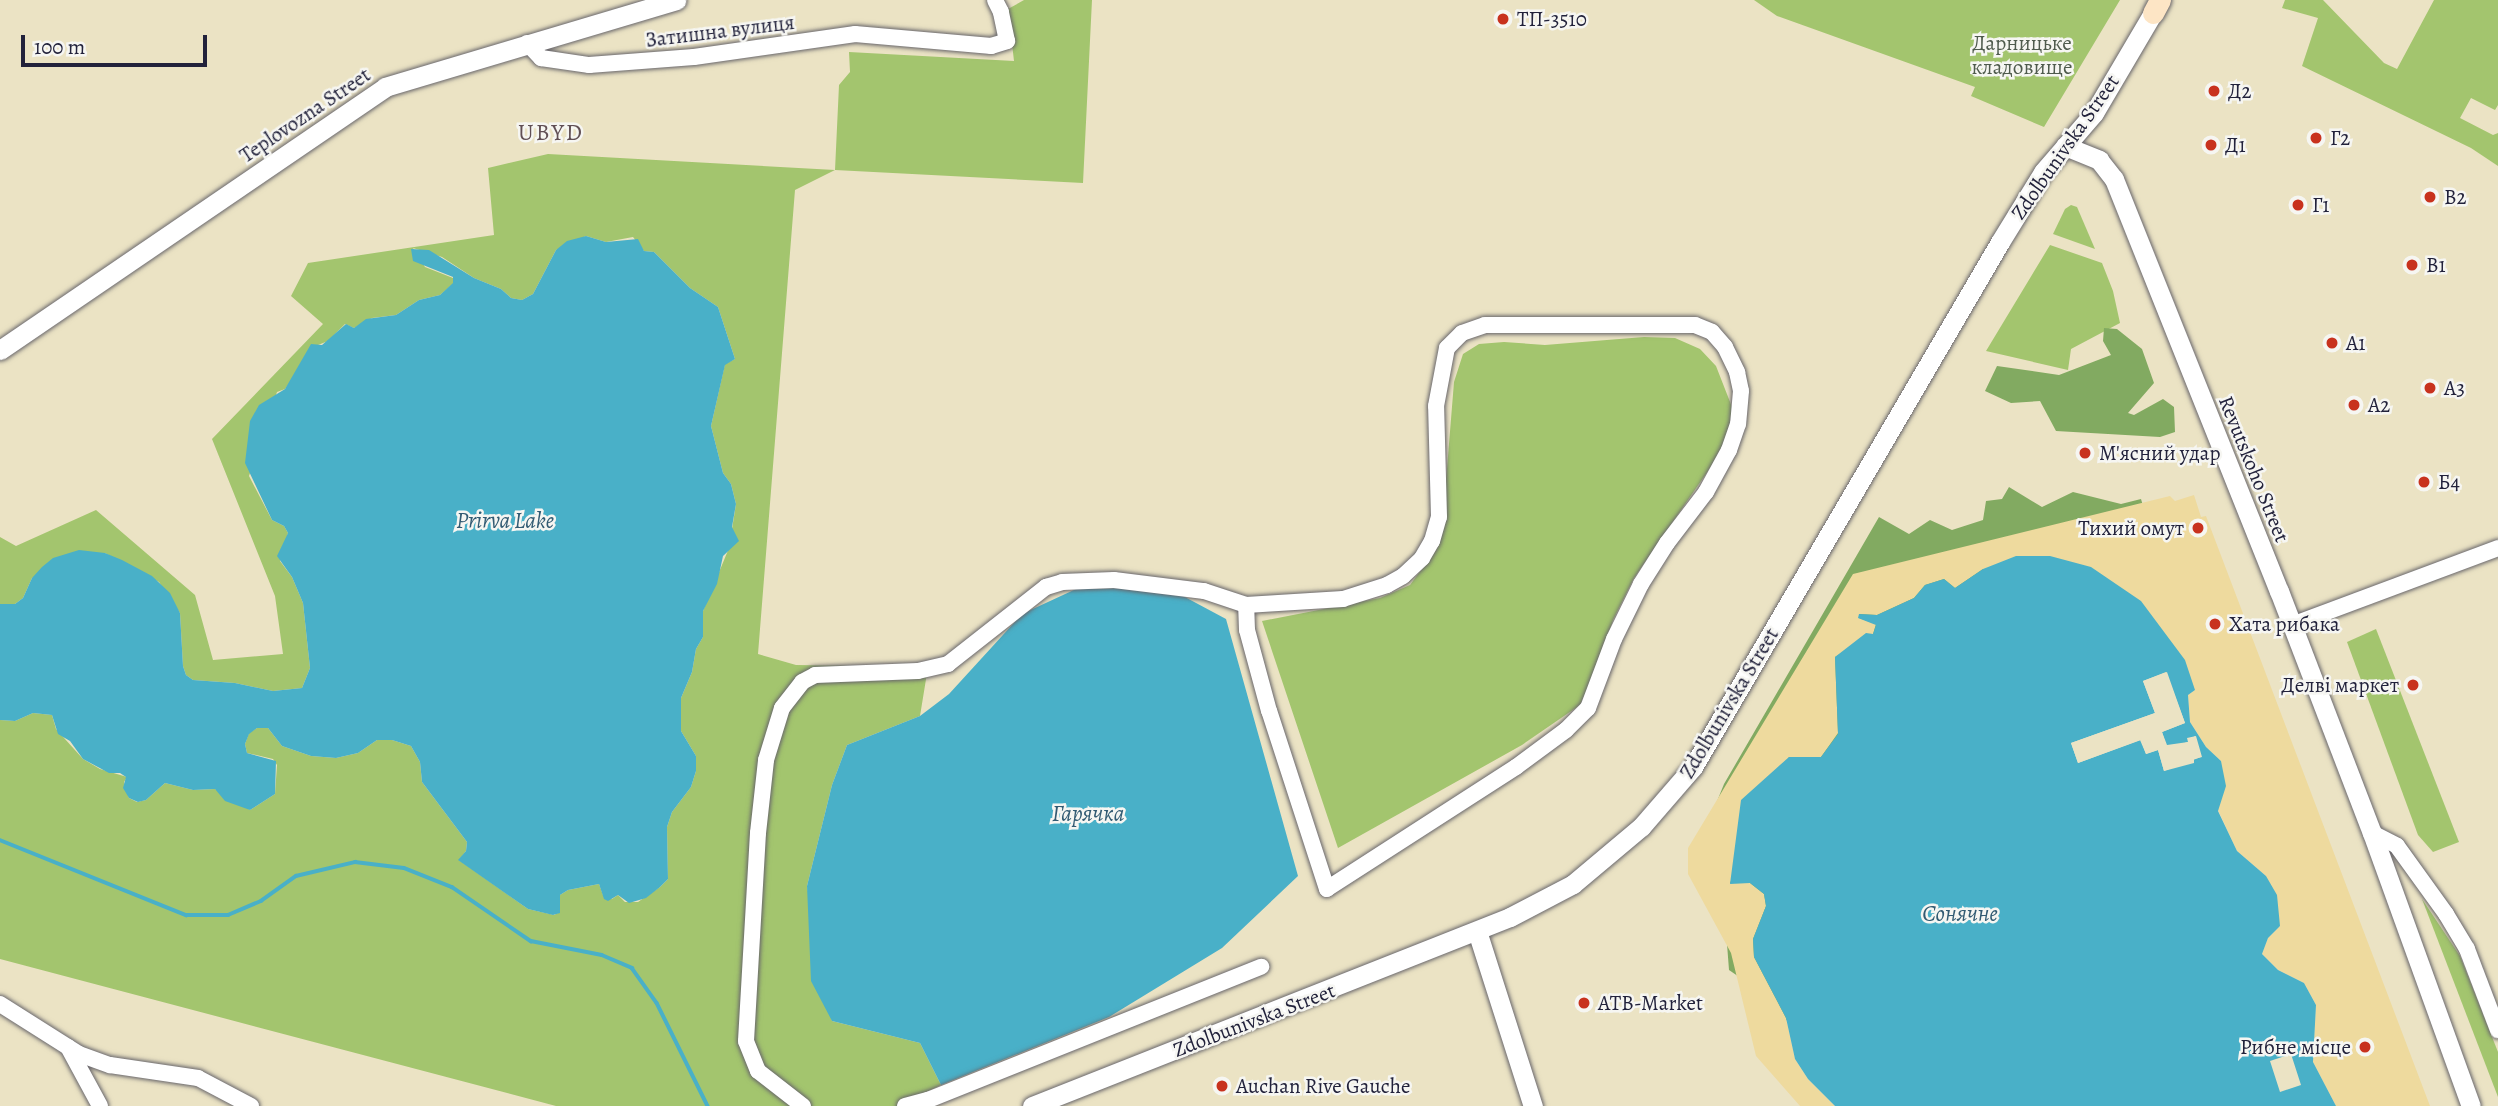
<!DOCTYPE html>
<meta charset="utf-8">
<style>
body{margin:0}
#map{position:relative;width:2498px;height:1106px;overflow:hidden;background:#ebe3c4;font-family:Alegreya,serif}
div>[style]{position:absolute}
.green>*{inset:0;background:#a3c56e}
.forest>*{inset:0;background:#82aa61}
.sand>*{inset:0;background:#eeda9e}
.water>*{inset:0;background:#49b0c8}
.pier>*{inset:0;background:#ebe3c4}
.stream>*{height:3.5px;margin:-1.75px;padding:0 1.75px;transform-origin:1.75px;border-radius:1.75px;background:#49b0c8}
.roads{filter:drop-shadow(0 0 2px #68666b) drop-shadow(0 0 2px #68666b)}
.minor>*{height:16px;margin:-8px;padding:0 8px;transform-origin:8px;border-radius:8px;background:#fff}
.tertiary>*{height:19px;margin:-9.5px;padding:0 9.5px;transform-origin:9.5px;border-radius:9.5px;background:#fff}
.secondary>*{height:21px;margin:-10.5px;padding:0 10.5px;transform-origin:10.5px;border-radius:10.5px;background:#fde5c5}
.dots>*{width:19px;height:19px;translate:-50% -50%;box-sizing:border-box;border:4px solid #f6f6f2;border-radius:50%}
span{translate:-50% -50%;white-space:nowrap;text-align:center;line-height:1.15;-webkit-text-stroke:5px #f6f6f2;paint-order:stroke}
.poi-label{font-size:21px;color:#22223b}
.left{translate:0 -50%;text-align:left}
.right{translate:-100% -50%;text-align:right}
.street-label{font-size:21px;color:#22223b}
.park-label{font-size:21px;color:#4f5b4d}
.neighbourhood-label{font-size:23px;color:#614f54;letter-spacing:2px}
.water-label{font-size:23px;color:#325b73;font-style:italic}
.scale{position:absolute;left:21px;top:35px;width:186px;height:32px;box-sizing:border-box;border:4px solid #22223b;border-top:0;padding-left:9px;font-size:21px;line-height:24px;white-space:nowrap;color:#22223b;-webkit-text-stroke:5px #f6f6f2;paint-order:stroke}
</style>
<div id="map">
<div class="green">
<div style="clip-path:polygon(1024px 0,1092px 0,1083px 183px,835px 170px,795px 190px,758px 654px,796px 665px,928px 667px,920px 716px,847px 745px,832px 785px,807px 886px,832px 1021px,920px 1043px,941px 1085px,897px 1106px,556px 1106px,0 959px,0 720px,15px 721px,33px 713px,52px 715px,56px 729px,83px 759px,100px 769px,127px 777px,124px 782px,129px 798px,137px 802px,146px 800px,165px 783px,193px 790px,215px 789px,250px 810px,275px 794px,277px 765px,273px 759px,247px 753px,245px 744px,249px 733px,257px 728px,268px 728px,282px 746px,311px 756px,336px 758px,358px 753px,377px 740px,392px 740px,411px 746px,420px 762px,422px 782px,467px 842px,466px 851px,459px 860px,528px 909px,554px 915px,560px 912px,560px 895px,568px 890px,599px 884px,603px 895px,612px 899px,618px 895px,625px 902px,638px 902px,660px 887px,668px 879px,667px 827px,672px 812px,691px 787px,696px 771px,696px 756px,681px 731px,681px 698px,692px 672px,696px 649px,703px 637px,703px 611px,729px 548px,736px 504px,731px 484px,723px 473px,711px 426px,725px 364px,735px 359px,718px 307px,690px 288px,654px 252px,644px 251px,633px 237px,606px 242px,586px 236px,556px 250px,533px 294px,522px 300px,511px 298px,501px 289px,474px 278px,442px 257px,413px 248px,425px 267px,453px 278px,454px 283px,440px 295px,419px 300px,396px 315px,372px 318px,354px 328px,345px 324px,328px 341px,318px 345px,285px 389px,277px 392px,249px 476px,272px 520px,284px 526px,288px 533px,280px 561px,292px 577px,303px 603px,310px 668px,302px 688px,273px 691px,235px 683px,193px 680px,186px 675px,183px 666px,180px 613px,159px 582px,105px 553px,32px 578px,23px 598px,15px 604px,0 604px,0 537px,16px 546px,96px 510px,195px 595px,213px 660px,283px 654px,275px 596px,212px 439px,323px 324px,291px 296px,308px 263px,494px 235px,488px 168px,548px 154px,835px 170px,839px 85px,850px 72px,849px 52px,1014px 61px,1008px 9px)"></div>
<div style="clip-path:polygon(1754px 0,2120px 0,2044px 127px,1971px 96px,1975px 87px,1777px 16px)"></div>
<div style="clip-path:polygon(2285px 0,2323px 0,2384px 63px,2397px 69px,2434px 0,2498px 0,2498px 105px,2495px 110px,2471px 98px,2460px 118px,2493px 135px,2498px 133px,2498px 166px,2471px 148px,2302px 66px,2318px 18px,2282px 8px)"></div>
<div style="clip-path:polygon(2071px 205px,2077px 207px,2095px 249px,2053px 234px,2065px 209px)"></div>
<div style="clip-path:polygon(2050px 245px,2102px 263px,2113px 291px,2120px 323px,2071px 349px,2068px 370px,1986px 351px)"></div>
<div style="clip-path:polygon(1644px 337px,1675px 338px,1700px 349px,1716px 366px,1732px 407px,1728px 435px,1710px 468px,1634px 578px,1613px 620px,1599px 663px,1580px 705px,1522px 745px,1338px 848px,1262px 621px,1380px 598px,1410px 585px,1436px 550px,1446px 481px,1454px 382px,1463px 354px,1479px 344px,1504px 342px,1545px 345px)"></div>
<div style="clip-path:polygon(2376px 629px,2459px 842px,2433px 852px,2418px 835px,2347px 642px)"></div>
<div style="clip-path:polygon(2422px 899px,2460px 956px,2498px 1052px,2498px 1097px)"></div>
</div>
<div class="forest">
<div style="clip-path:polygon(2104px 328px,2117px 329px,2142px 349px,2154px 383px,2128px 413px,2134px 415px,2163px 399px,2174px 407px,2175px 432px,2160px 437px,2056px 431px,2040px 401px,2011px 403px,1985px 391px,1997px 366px,2059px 375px,2111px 355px,2103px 341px)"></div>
<div style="clip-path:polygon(2009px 487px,2042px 507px,2073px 492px,2121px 504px,2141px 499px,2161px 567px,1799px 1032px,1745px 981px,1729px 970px,1726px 931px,1695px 856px,1724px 784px,1879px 517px,1909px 534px,1930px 520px,1952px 530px,1983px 520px,1986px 501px,2002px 499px)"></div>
</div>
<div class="sand">
<div style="clip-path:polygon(2194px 495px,2201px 517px,2206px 516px,2430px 1106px,2336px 1106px,2313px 1062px,2316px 1005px,2304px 983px,2278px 970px,2262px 954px,2268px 938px,2280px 926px,2266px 876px,2237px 851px,2218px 810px,2221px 761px,2206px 747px,2190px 722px,2188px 695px,2195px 690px,1983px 569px,1955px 588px,1944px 579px,1925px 585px,1914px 598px,1877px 615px,1859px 614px,1859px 618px,1876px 624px,1873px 634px,1835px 657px,1838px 733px,1821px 757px,1789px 757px,1730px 883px,1750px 883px,1764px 894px,1766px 906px,1753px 939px,1754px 957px,1786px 1018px,1795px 1059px,1808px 1079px,1835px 1106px,1800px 1106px,1756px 1056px,1731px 953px,1688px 874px,1688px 848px,1853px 574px,2170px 496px,2175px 501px)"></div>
</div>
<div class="water">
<div style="clip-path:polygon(586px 236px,606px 242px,638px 239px,644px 251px,654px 252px,690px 288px,718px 307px,735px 359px,725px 365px,711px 426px,723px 473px,731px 484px,736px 504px,732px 527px,739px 541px,723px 556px,717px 584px,703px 611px,703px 637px,696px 649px,692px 672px,681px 698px,681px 731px,696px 756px,696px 771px,691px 787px,672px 812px,667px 827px,668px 879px,660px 887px,646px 898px,629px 903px,618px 895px,608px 901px,604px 899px,599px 884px,568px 890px,560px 895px,560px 913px,553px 915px,528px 909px,458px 860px,466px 851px,467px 842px,422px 782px,420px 762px,411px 746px,392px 740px,377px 740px,358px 753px,336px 758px,311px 756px,282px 746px,268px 728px,257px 728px,249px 734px,245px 744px,247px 753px,276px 761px,275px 794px,250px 810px,225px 801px,215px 789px,193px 790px,165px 783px,146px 800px,138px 802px,129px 798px,123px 788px,126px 777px,120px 773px,109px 773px,83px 759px,70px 741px,58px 734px,52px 715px,33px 713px,15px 721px,0 720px,0 604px,15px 604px,23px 598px,32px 578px,42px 567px,53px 558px,79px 550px,105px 553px,122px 560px,152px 576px,170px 593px,180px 613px,183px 666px,186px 675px,193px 680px,235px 683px,273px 691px,302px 688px,310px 668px,303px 603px,292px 577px,277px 556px,288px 533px,284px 526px,272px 520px,245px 463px,250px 421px,259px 405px,285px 389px,311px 344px,322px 345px,346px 324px,354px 328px,366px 319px,396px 315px,419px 300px,440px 295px,453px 283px,453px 277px,413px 261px,411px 249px,429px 250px,474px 278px,501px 289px,511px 298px,522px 300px,533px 294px,556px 250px,567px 241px)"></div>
<div style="clip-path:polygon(evenodd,2016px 556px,2050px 556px,2091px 567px,2141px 601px,2185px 660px,2195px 690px,2188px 695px,2190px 722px,2206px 747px,2221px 761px,2226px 786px,2218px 811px,2237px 851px,2266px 876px,2277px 895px,2280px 926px,2268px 938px,2262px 954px,2278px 970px,2304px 983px,2316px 1005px,2313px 1062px,2336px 1106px,1835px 1106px,1808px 1079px,1795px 1059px,1786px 1018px,1754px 957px,1753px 939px,1766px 906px,1764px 894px,1750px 883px,1730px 884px,1741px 800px,1789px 757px,1821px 757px,1838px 734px,1835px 657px,1866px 633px,1873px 634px,1876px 625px,1858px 618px,1859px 614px,1877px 615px,1914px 598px,1925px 585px,1944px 579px,1955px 588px,1983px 569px,2016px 556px,2166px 672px,2185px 723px,2162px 732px,2167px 745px,2188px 742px,2195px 736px,2201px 757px,2164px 771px,2158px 750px,2146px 754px,2141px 740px,2078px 763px,2071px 743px,2155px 713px,2143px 681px,2166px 672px,2016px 556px,2291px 1054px,2301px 1085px,2280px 1092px,2270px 1061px,2291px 1054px)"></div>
<div style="clip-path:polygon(1130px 588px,1183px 596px,1226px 619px,1298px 876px,1222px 948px,1109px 1017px,941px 1085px,920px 1043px,832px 1021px,811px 981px,807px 886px,832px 785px,847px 745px,920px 716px,949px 694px,1022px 614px,1076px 589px)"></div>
</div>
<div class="pier">
<div style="clip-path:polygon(evenodd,2167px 672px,2185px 723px,2162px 732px,2166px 745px,2171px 747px,2188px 742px,2187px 738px,2196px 736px,2202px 757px,2194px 759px,2194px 763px,2164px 771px,2158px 750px,2146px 754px,2140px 740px,2078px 763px,2071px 743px,2155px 713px,2143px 681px,2167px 672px,2164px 676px,2181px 721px,2159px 730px,2163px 746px,2171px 750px,2190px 745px,2193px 740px,2197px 755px,2190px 760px,2166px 767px,2161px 747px,2148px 749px,2141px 737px,2080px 759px,2075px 745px,2157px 715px,2148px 683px,2164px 676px)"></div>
</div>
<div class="stream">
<div style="left:0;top:840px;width:201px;rotate:22deg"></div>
<div style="left:186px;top:915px;width:42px"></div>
<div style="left:228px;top:915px;width:36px;rotate:-23deg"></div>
<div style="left:261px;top:901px;width:43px;rotate:-35.5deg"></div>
<div style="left:296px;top:876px;width:61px;rotate:-13.3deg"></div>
<div style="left:355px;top:862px;width:49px;rotate:7deg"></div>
<div style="left:404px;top:868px;width:52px;rotate:21.6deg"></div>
<div style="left:452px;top:887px;width:96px;rotate:34.4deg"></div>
<div style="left:531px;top:941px;width:72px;rotate:11.2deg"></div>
<div style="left:602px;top:955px;width:33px;rotate:23deg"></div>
<div style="left:632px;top:968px;width:43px;rotate:54.5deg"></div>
<div style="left:657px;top:1003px;width:115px;rotate:63.7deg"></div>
</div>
<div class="roads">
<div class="minor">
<div style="left:527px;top:43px;width:21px;rotate:47deg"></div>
<div style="left:541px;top:58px;width:49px;rotate:8.3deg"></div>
<div style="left:589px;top:65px;width:105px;rotate:-4.4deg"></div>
<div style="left:694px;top:57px;width:163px;rotate:-8.1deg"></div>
<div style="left:855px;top:34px;width:137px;rotate:5deg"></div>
<div style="left:991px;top:46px;width:17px;rotate:-17deg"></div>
<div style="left:1007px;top:41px;width:30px;rotate:-102deg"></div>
<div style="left:1001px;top:12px;width:13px;rotate:-117deg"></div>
<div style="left:2292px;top:625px;width:220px;rotate:-20.5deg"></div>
<div style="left:2372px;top:833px;width:28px;rotate:27deg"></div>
<div style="left:2397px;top:846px;width:84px;rotate:54.2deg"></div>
<div style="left:2446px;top:914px;width:41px;rotate:59deg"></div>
<div style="left:2467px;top:949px;width:87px;rotate:69.1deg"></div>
<div style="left:0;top:1004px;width:93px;rotate:32.3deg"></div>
<div style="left:79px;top:1054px;width:33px;rotate:20deg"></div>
<div style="left:110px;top:1065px;width:89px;rotate:8.4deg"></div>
<div style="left:198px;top:1078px;width:60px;rotate:27.8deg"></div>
<div style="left:68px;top:1047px;width:67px;rotate:61.5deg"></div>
<div style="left:803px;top:1106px;width:57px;rotate:-142.1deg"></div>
<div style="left:758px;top:1071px;width:32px;rotate:-112deg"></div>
<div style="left:746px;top:1041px;width:208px;rotate:-86.7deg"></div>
<div style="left:758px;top:833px;width:73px;rotate:-83.7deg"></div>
<div style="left:766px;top:760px;width:54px;rotate:-72.9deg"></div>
<div style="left:782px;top:708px;width:33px;rotate:-52deg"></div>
<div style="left:802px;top:682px;width:15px;rotate:-28deg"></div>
<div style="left:815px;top:675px;width:103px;rotate:-2.2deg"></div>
<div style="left:918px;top:671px;width:31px;rotate:-13deg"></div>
<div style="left:948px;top:664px;width:125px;rotate:-38.2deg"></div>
<div style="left:1046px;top:587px;width:17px;rotate:-17deg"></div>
<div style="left:1062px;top:582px;width:52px;rotate:-2.2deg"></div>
<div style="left:1114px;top:580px;width:91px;rotate:7deg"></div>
<div style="left:1204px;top:591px;width:44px;rotate:18.4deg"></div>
<div style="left:1246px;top:605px;width:97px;rotate:-3.5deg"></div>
<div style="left:1343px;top:599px;width:46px;rotate:-17.7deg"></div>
<div style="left:1387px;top:585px;width:18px;rotate:-29deg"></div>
<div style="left:1403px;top:576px;width:26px;rotate:-43deg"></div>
<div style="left:1422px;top:558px;width:20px;rotate:-60deg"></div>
<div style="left:1432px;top:541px;width:25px;rotate:-74deg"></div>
<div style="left:1439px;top:517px;width:111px;rotate:-91.5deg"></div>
<div style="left:1436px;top:406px;width:59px;rotate:-79.3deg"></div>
<div style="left:1447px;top:348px;width:21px;rotate:-45deg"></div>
<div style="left:1462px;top:333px;width:24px;rotate:-19deg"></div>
<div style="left:1485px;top:325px;width:210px"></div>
<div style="left:1695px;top:325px;width:18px;rotate:22deg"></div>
<div style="left:1712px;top:332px;width:20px;rotate:49deg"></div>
<div style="left:1725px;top:347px;width:28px;rotate:64deg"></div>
<div style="left:1737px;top:372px;width:19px;rotate:78deg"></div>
<div style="left:1741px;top:391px;width:33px;rotate:95deg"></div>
<div style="left:1738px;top:424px;width:28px;rotate:109deg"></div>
<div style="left:1729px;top:450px;width:48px;rotate:118.7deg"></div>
<div style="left:1706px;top:492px;width:64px;rotate:127.4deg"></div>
<div style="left:1667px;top:543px;width:49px;rotate:122.4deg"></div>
<div style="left:1641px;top:584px;width:61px;rotate:116.1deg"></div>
<div style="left:1614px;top:639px;width:74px;rotate:110.6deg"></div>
<div style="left:1588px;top:708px;width:31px;rotate:135deg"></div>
<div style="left:1566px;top:730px;width:62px;rotate:143.5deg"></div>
<div style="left:1516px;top:767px;width:225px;rotate:147.2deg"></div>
<div style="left:1327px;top:889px;width:187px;rotate:-108deg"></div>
<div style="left:1269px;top:711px;width:84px;rotate:-105.2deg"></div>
<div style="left:1247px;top:630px;width:25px;rotate:-92deg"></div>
<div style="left:905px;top:1106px;width:24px;rotate:-15deg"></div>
<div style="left:928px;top:1100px;width:359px;rotate:-21.8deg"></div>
</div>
<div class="tertiary">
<div style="left:2065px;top:146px;width:37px;rotate:22deg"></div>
<div style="left:2099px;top:160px;width:24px;rotate:52deg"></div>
<div style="left:2114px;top:179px;width:444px;rotate:68.2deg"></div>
<div style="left:2279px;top:591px;width:259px;rotate:69deg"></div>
<div style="left:2372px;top:833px;width:290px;rotate:70.1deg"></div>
<div style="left:0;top:350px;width:466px;rotate:-34.3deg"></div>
<div style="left:385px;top:87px;width:304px;rotate:-16.6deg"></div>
<div style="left:1477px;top:931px;width:184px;rotate:72.3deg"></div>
<div style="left:1032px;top:1106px;width:514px;rotate:-21.57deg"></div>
<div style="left:1510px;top:917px;width:71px;rotate:-27.6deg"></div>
<div style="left:1573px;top:884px;width:89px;rotate:-40deg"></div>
<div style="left:1641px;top:827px;width:79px;rotate:-49.1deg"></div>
<div style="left:1693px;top:767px;width:608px;rotate:-59.68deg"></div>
<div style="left:2000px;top:242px;width:82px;rotate:-58.4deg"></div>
<div style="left:2043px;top:172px;width:78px;rotate:-49.2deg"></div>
<div style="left:2094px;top:113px;width:116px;rotate:-59.5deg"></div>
</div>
<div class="secondary">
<div style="left:2153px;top:13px;width:15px;rotate:-62deg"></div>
</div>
</div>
<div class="dots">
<div style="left:1503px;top:19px;background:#c8321e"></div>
<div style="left:2214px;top:91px;background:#c8321e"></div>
<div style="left:2316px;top:138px;background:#c8321e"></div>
<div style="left:2211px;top:145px;background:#c8321e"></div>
<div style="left:2430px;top:197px;background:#c8321e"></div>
<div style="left:2298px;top:205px;background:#c8321e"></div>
<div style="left:2412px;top:265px;background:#c8321e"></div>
<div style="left:2332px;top:343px;background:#c8321e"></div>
<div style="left:2430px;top:388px;background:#c8321e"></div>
<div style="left:2354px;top:405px;background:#c8321e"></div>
<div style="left:2085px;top:453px;background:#c8321e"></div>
<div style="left:2424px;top:482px;background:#c8321e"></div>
<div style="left:2198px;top:528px;background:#c8321e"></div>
<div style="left:2215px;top:624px;background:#c8321e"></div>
<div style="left:2413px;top:685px;background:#c8321e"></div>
<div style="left:1584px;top:1003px;background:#c8321e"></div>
<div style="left:2365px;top:1047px;background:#c8321e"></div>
<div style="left:1222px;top:1086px;background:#c8321e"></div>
</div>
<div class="poi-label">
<span class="left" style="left:1517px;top:19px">ТП-3510</span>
<span class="left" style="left:2228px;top:91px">Д2</span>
<span class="left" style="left:2330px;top:138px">Г2</span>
<span class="left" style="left:2225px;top:145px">Д1</span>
<span class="left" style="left:2444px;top:197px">В2</span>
<span class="left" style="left:2312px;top:205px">Г1</span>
<span class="left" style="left:2426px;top:265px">В1</span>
<span class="left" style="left:2346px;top:343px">А1</span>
<span class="left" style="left:2444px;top:388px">А3</span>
<span class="left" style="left:2368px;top:405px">А2</span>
<span class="left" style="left:2099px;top:453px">М'ясний удар</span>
<span class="left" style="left:2438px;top:482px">Б4</span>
<span class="right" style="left:2184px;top:528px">Тихий омут</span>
<span class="left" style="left:2229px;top:624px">Хата рибака</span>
<span class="right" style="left:2399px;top:685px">Делві маркет</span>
<span class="left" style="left:1598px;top:1003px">ATB-Market</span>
<span class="right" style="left:2351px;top:1047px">Рибне місце</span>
<span class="left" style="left:1236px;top:1086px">Auchan Rive Gauche</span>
</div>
<div class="street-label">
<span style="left:720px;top:31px;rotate:-7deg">Затишна вулиця</span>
<span style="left:305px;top:115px;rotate:-34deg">Teplovozna Street</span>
<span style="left:2065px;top:147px;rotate:-55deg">Zdolbunivska Street</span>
<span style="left:2254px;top:469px;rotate:68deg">Revutskoho Street</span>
<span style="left:1729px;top:703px;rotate:-59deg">Zdolbunivska Street</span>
<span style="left:1254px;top:1020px;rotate:-21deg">Zdolbunivska Street</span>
</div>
<div class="park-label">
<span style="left:2022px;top:55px">Дарницьке<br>кладовище</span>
</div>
<div class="neighbourhood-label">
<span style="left:551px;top:133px">UBYD</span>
</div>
<div class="water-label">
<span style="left:505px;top:521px">Prirva Lake</span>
<span style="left:1088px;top:814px">Гарячка</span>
<span style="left:1960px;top:914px">Сонячне</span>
</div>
<div class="scale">100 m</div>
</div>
